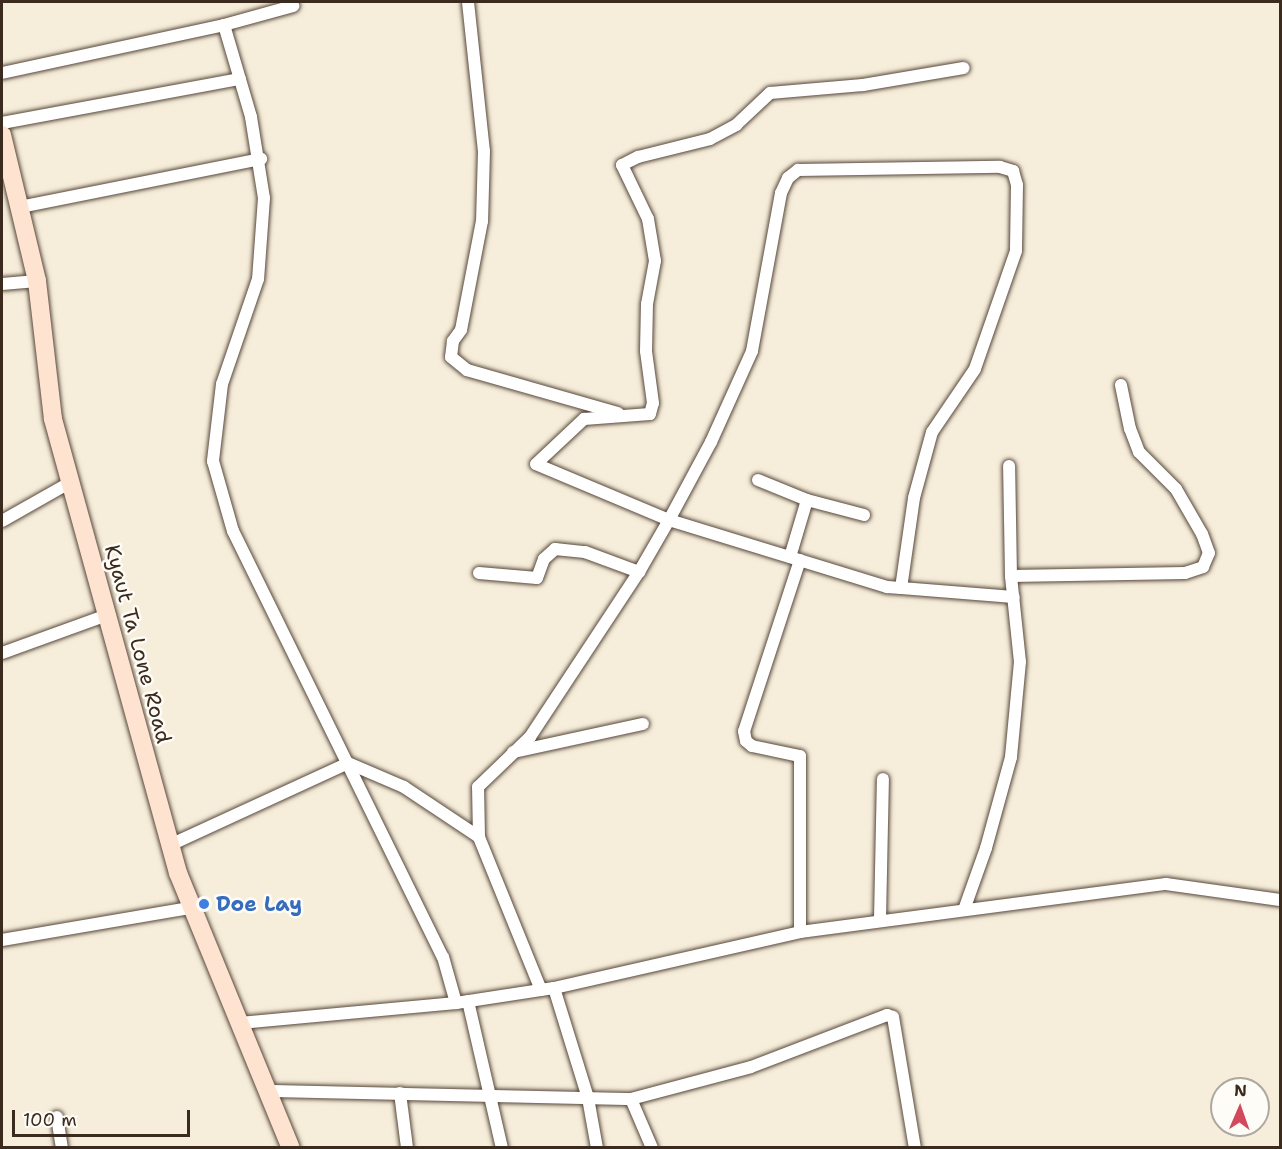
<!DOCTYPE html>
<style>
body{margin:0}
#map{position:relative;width:1282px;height:1149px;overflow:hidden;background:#f6edda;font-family:"Shantell Sans",sans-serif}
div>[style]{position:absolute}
.roads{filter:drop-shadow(0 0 2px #57473a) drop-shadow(0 0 2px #57473a)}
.minor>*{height:12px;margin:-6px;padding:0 6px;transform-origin:6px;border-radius:6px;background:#fff}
.secondary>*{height:18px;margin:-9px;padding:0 9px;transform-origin:9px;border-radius:9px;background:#fee3d1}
.dots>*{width:16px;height:16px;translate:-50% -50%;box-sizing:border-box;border:3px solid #fdfcf7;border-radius:50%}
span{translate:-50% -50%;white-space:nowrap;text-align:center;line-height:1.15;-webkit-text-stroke:5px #fdfcf7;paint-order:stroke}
.street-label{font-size:21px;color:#3b2a1e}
.shop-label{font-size:21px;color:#366cbe;font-weight:700}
.left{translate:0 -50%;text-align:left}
.frame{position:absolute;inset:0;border:3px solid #3b2a1e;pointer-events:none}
.north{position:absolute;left:1210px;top:1077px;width:60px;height:60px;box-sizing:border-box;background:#fdfcf7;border:2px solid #afa8a0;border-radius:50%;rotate:2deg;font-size:16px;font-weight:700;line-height:24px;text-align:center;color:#3b2a1e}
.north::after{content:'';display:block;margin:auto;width:21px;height:27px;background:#d1495b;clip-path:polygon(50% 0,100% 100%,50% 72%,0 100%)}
.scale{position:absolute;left:12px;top:1110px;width:178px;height:27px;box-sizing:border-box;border:3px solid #3b2a1e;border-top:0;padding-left:8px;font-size:18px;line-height:21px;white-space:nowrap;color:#3b2a1e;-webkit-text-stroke:4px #fdfcf7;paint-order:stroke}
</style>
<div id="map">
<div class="roads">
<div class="minor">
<div style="left:468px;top:2px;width:150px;rotate:83.9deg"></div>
<div style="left:484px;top:151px;width:70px;rotate:91.6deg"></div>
<div style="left:482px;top:221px;width:111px;rotate:100.9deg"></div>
<div style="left:461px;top:330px;width:14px;rotate:126deg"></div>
<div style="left:453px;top:341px;width:16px;rotate:97deg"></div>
<div style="left:451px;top:357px;width:21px;rotate:39deg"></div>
<div style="left:467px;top:370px;width:157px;rotate:15.9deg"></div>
<div style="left:224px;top:25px;width:96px;rotate:73.6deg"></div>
<div style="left:251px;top:117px;width:82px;rotate:80.9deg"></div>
<div style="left:264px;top:198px;width:81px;rotate:94.2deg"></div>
<div style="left:258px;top:279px;width:111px;rotate:108.9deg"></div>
<div style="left:222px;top:384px;width:78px;rotate:96.7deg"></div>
<div style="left:213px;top:461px;width:73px;rotate:74.1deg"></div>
<div style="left:233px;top:531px;width:475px;rotate:63.8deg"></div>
<div style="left:443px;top:957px;width:48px;rotate:74.2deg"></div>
<div style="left:2px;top:73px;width:227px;rotate:-12.2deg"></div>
<div style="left:224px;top:25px;width:72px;rotate:-15.4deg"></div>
<div style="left:2px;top:123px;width:242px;rotate:-10.5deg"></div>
<div style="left:20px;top:207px;width:246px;rotate:-11.3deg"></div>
<div style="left:2px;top:284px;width:35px;rotate:-5deg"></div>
<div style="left:758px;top:480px;width:53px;rotate:22.2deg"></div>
<div style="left:2px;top:521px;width:79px;rotate:-29.5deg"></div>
<div style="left:790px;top:557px;width:59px;rotate:-73.4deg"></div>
<div style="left:807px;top:500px;width:59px;rotate:14.7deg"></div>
<div style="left:800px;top:560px;width:180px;rotate:108.1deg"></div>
<div style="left:744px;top:731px;width:10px;rotate:79deg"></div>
<div style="left:746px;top:741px;width:8px;rotate:40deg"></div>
<div style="left:752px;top:746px;width:49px;rotate:11.8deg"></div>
<div style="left:800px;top:756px;width:176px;rotate:90deg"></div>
<div style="left:479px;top:573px;width:58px;rotate:4.9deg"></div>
<div style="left:537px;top:578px;width:20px;rotate:-70deg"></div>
<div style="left:544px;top:559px;width:15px;rotate:-42deg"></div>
<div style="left:555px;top:549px;width:30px;rotate:6deg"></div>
<div style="left:585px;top:552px;width:58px;rotate:20.3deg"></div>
<div style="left:1011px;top:576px;width:174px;rotate:-1deg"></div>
<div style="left:1185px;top:573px;width:19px;rotate:-18deg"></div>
<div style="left:1203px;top:567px;width:15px;rotate:-67deg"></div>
<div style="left:1209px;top:553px;width:20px;rotate:-110deg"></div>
<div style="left:1202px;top:534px;width:52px;rotate:-120deg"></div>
<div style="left:1176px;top:489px;width:52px;rotate:-135deg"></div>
<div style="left:1139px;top:452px;width:25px;rotate:-111deg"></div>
<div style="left:1130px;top:429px;width:45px;rotate:-101.6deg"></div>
<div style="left:901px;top:588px;width:113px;rotate:4.6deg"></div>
<div style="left:2px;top:653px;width:112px;rotate:-19.9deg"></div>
<div style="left:513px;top:752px;width:133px;rotate:-12.2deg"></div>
<div style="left:170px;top:845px;width:196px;rotate:-24.7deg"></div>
<div style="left:348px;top:763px;width:61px;rotate:23.2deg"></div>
<div style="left:404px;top:787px;width:90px;rotate:33.7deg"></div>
<div style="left:965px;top:907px;width:63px;rotate:-70.4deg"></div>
<div style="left:986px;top:848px;width:94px;rotate:-74.6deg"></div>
<div style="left:1011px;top:757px;width:95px;rotate:-84.6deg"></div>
<div style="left:1020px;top:662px;width:86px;rotate:-96deg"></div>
<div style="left:1011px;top:576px;width:110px;rotate:-91deg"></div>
<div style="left:880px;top:919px;width:140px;rotate:-88.8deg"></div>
<div style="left:2px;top:940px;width:196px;rotate:-9.7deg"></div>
<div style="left:554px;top:988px;width:115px;rotate:72.8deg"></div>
<div style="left:588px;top:1098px;width:51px;rotate:79.8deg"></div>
<div style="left:541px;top:990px;width:165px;rotate:-112.1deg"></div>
<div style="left:479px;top:837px;width:50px;rotate:-91.1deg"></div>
<div style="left:478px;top:787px;width:72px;rotate:-43.9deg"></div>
<div style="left:530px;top:737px;width:198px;rotate:-56.6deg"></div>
<div style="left:639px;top:572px;width:60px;rotate:-60deg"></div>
<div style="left:669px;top:520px;width:89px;rotate:-61.7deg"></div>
<div style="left:711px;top:442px;width:100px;rotate:-65.7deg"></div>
<div style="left:752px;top:351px;width:161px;rotate:-79.6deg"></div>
<div style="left:781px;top:193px;width:17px;rotate:-65deg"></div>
<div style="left:788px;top:178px;width:13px;rotate:-39deg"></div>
<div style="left:798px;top:170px;width:202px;rotate:-0.9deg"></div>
<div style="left:1000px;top:167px;width:14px;rotate:17deg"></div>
<div style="left:1013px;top:171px;width:15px;rotate:74deg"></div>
<div style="left:1017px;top:185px;width:66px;rotate:90.9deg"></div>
<div style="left:1016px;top:251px;width:125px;rotate:109.2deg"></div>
<div style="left:975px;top:369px;width:76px;rotate:124.3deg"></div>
<div style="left:932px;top:432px;width:68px;rotate:105.3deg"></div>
<div style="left:914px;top:498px;width:91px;rotate:98.2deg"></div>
<div style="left:901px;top:588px;width:14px;rotate:-176deg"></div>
<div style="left:887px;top:587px;width:228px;rotate:-162.9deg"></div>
<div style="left:669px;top:520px;width:144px;rotate:-157.2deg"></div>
<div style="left:536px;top:464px;width:66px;rotate:-43.2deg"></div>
<div style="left:584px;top:419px;width:66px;rotate:-4.3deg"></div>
<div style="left:650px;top:414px;width:11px;rotate:-75deg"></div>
<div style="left:653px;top:403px;width:52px;rotate:-97.7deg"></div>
<div style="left:646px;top:351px;width:47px;rotate:-88.8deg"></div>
<div style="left:647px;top:304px;width:44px;rotate:-79.5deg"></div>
<div style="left:655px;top:261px;width:43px;rotate:-99.5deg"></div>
<div style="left:648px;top:219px;width:60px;rotate:-115.7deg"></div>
<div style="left:622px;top:165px;width:18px;rotate:-27deg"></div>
<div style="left:638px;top:157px;width:74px;rotate:-14deg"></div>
<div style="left:710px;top:139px;width:30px;rotate:-28deg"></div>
<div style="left:736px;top:125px;width:47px;rotate:-43.3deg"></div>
<div style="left:770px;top:93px;width:93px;rotate:-4.9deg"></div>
<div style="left:863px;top:85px;width:102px;rotate:-9.6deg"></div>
<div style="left:468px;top:1001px;width:151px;rotate:77deg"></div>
<div style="left:240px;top:1023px;width:217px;rotate:-5.3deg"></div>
<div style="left:456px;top:1003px;width:99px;rotate:-8.7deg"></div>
<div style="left:554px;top:988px;width:252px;rotate:-12.8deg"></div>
<div style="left:800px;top:932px;width:369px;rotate:-7.5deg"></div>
<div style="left:1166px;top:884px;width:115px;rotate:8deg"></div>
<div style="left:268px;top:1091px;width:363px;rotate:1.3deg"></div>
<div style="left:631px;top:1099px;width:53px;rotate:66.8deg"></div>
<div style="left:400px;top:1093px;width:55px;rotate:82.7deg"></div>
<div style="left:631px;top:1099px;width:124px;rotate:-14.9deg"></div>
<div style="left:751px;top:1067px;width:146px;rotate:-20.9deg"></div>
<div style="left:887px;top:1015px;width:6px;rotate:18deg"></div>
<div style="left:893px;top:1017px;width:133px;rotate:80.5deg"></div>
<div style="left:57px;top:1117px;width:31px;rotate:81deg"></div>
</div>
<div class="secondary">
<div style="left:2px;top:135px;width:150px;rotate:76.5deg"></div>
<div style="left:37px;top:281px;width:139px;rotate:83.4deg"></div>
<div style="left:53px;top:419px;width:471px;rotate:74.6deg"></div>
<div style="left:178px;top:873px;width:297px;rotate:67.7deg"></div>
</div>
</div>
<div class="dots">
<div style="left:204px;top:904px;background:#3f7fe0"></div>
</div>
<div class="street-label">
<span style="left:138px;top:644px;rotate:75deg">Kyaut Ta Lone Road</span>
</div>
<div class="shop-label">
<span class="left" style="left:216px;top:904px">Doe Lay</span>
</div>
<div class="frame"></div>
<div class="north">N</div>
<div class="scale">100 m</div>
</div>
